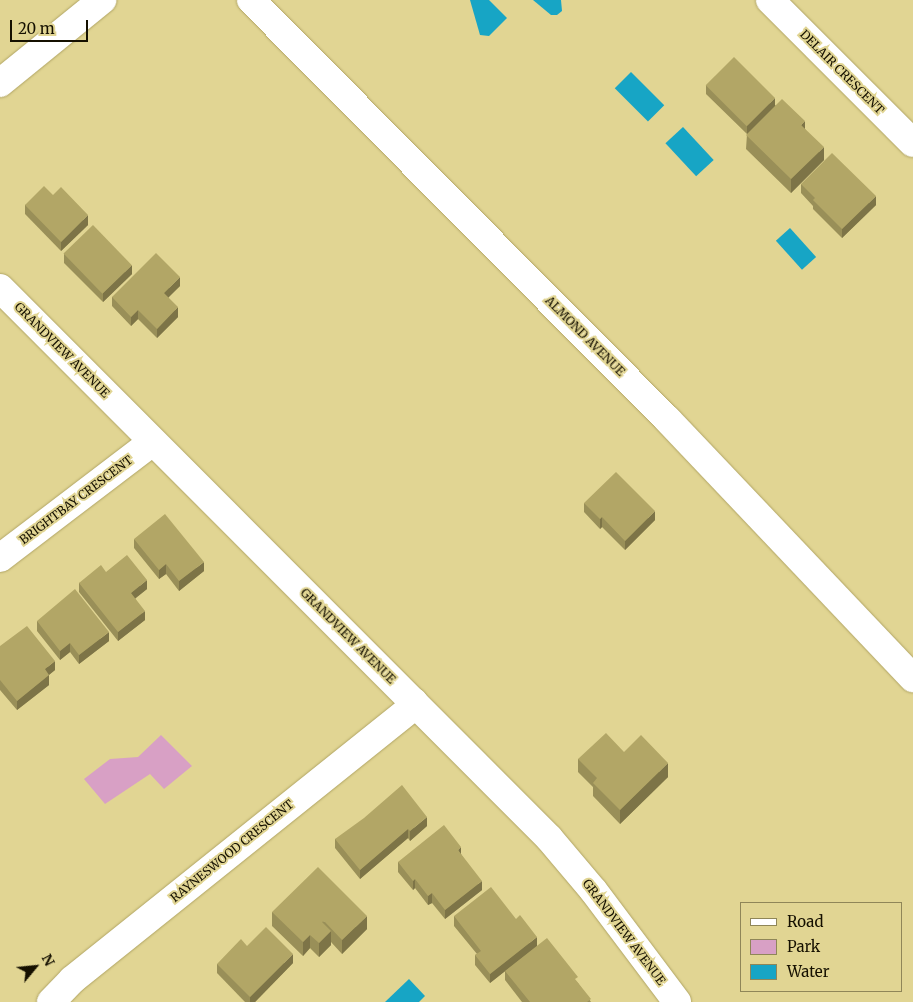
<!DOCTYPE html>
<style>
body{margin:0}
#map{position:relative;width:913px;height:1002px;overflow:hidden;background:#e1d593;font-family:Merriweather,serif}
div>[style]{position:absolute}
.green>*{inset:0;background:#d8a0c5}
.water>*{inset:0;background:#17a5c5;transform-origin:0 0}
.roads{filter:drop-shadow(0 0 1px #b1a565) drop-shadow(0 0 1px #b1a565)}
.minor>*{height:28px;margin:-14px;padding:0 14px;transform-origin:14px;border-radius:14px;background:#fff}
.wall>*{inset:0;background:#998f58}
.shaded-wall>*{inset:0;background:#7d7447}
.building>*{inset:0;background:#b2a666;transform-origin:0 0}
span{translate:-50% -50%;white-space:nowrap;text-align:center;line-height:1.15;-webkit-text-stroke:4px #e1d593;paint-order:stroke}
.street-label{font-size:12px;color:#151000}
.legend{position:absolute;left:740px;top:902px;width:162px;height:90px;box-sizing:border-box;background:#e1d593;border:1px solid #8f8658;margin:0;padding:6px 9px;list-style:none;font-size:15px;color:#151000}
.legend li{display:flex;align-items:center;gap:10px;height:25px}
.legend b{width:25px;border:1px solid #8f8658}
.north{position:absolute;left:10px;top:942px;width:50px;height:50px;-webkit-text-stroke:4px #e1d593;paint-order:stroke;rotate:62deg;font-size:14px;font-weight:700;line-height:20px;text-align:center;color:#151000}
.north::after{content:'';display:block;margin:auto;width:18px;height:22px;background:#151000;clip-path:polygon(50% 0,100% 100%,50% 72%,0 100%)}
.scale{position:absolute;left:10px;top:20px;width:78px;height:22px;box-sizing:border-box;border:2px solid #151000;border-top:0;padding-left:6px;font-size:15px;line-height:18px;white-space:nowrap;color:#151000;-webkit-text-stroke:4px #e1d593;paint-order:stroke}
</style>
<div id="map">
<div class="green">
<div style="clip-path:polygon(161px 735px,192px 766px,164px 789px,150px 774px,105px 804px,84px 779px,110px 759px,138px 757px)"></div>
</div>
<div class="water">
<div style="clip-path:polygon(470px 0,489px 0,507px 18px,489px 36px,480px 35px)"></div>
<div style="clip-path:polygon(533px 0,561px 0,562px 11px,557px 15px,551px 15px)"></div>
<div style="left:631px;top:72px;width:47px;height:23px;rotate:45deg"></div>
<div style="left:683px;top:127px;width:45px;height:24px;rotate:47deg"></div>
<div style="left:790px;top:228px;width:39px;height:19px;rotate:48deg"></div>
<div style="clip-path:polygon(409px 979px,425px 996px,419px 1002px,385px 1002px)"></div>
</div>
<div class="roads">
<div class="minor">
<div style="left:251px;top:0;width:592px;rotate:45.21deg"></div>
<div style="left:668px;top:420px;width:356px;rotate:46.5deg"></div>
<div style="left:770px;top:0;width:202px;rotate:45deg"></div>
<div style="left:0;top:83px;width:132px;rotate:-39.1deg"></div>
<div style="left:0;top:288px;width:777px;rotate:45.05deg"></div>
<div style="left:549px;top:838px;width:68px;rotate:49.8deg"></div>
<div style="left:593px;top:890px;width:140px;rotate:53.1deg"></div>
<div style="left:0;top:558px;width:191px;rotate:-37.3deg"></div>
<div style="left:51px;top:1002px;width:30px;rotate:-46deg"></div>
<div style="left:72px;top:980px;width:437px;rotate:-38.7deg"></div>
<div style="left:413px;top:707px;width:5px;rotate:-79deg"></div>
</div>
</div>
<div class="wall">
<div style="clip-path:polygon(706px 85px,775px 105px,805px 129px,824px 160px,791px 193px,746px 149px,747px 134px,706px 94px)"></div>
<div style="clip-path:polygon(801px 184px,876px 205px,842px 238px,813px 209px,813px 206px,801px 193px)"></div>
<div style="clip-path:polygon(53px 195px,88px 225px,61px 251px,25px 214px,25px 205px)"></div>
<div style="clip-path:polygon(64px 254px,132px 274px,103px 302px,64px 263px)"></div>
<div style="clip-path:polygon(180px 286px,168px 297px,178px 317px,157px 338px,138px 319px,131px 326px,112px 306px,112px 297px)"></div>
<div style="clip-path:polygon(584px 503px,655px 520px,625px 550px,602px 527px,600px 529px,584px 512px)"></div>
<div style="clip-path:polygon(134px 539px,204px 571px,179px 591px,166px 574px,159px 579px,134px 548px)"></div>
<div style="clip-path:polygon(106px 572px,147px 589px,135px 598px,145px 620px,118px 641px,79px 592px,79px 583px)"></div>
<div style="clip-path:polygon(37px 621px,109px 641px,79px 664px,70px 652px,60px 660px,37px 631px)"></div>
<div style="clip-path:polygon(0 646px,55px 670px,49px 675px,49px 685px,17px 710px,0 690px)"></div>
<div style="clip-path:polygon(624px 752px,668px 777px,620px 824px,593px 796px,593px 787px,578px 772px,578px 759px)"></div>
<div style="clip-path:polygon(427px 826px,410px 841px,408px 838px,360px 879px,335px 848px,335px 839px)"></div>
<div style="clip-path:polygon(461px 854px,482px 890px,445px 919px,432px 903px,428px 905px,415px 888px,413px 890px,398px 872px,398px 862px)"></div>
<div style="clip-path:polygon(272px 912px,367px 929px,342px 954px,331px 942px,331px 945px,319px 957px,310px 948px,303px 956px,272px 926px)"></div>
<div style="clip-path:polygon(454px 916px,537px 946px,578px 983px,591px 1002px,522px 1002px,505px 980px,505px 971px,490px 983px,475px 965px,475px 955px,477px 954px,454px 926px)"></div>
<div style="clip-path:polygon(293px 963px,255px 1002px,245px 1002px,217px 973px,217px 964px)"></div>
</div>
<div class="shaded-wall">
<div style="clip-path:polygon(775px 98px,775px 107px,747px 135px,747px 126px)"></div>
<div style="clip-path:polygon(805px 121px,805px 135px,801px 125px)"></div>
<div style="clip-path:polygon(824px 147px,824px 160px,791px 193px,791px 179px)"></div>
<div style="clip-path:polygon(876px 196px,876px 205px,842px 238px,842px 229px)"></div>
<div style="clip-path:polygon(88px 215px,88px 225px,61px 251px,61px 242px)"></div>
<div style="clip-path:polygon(132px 265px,132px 274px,103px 302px,103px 293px)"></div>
<div style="clip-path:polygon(180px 277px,180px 286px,164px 302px,164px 293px)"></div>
<div style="clip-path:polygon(178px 307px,178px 317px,157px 338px,157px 329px)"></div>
<div style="clip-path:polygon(138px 310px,138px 319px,131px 326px,131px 317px)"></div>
<div style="clip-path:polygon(655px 511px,655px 520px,625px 550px,625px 541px)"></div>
<div style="clip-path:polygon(602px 517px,602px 527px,600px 529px,600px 519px)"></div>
<div style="clip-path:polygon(204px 562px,204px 571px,179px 591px,179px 581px)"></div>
<div style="clip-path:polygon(166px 564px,166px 574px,159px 579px,159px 570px)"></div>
<div style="clip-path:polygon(147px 580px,147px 589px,131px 602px,131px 593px)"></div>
<div style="clip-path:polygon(145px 611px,145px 620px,118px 641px,118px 632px)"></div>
<div style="clip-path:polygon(109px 632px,109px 641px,79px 664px,79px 655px)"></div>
<div style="clip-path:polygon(70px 643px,70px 652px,60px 660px,60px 651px)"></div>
<div style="clip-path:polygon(55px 661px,55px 670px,45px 678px,45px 669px)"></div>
<div style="clip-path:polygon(49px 675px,49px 685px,17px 710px,17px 701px)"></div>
<div style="clip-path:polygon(668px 763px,668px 777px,620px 824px,620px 810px)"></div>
<div style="clip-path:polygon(427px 817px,427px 826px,410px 841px,410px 831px)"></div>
<div style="clip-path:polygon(408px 829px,408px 838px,360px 879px,360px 870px)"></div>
<div style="clip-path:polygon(461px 847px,461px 856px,458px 850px)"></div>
<div style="clip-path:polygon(415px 879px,415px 888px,413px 890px,413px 881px)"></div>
<div style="clip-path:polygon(482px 881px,482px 890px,445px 919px,445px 910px)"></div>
<div style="clip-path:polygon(432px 893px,432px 903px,428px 905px,428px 896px)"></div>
<div style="clip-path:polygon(367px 916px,367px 929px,342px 954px,342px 940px)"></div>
<div style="clip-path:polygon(331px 931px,331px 945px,319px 957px,319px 943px)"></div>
<div style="clip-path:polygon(310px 935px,310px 948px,303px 956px,303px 942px)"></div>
<div style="clip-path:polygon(537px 937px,537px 946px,490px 983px,490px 974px)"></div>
<div style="clip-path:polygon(293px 954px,293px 963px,255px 1002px,250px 1002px,250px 997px)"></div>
</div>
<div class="building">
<div style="left:734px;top:57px;width:58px;height:40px;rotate:45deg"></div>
<div style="clip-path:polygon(782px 99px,805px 121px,801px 125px,824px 147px,791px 179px,746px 135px)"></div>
<div style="clip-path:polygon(832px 153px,876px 196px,842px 229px,813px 200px,815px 198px,801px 184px)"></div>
<div style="clip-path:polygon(44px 186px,53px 195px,61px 187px,88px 215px,61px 242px,25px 205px)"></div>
<div style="left:93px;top:225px;width:56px;height:41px;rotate:46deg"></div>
<div style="clip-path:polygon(156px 253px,180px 277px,164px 293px,178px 307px,157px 329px,138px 310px,131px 317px,112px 297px)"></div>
<div style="clip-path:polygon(616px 472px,655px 511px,625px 541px,602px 517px,600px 519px,584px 503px)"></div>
<div style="clip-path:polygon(165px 514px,204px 562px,179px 581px,166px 564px,159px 570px,134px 539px)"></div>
<div style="clip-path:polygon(127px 555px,147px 580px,131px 593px,145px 611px,118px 632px,79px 583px,101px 565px,106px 572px)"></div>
<div style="clip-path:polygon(75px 589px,109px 632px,79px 655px,70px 643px,60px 651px,37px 621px)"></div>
<div style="clip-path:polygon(27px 626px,55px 661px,45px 669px,49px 675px,17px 701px,0 680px,0 646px)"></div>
<div style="clip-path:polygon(606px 733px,624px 752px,641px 735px,668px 763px,620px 810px,593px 783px,597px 778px,578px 759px)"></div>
<div style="clip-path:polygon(402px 785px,427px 817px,410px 831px,408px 829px,360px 870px,335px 839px,364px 818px)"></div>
<div style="clip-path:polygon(444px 825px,461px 847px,458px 850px,482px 881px,445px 910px,432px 893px,428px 896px,415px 879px,413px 881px,398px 862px)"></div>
<div style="clip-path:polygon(318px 867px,367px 916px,342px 940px,324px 921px,322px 922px,331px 931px,319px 943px,310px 935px,303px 942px,272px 912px)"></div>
<div style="clip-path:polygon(491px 887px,516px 919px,520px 915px,537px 937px,490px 974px,475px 955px,481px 951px,454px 916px)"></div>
<div style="clip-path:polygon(266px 927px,293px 954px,250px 997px,217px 964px,241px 939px,247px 946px)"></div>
<div style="clip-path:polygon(547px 938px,578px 977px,575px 979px,591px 999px,587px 1002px,530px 1002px,505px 971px)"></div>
</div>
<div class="street-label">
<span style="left:842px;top:72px;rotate:45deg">DELAIR CRESCENT</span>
<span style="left:585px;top:336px;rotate:45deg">ALMOND AVENUE</span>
<span style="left:62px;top:350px;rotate:45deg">GRANDVIEW AVENUE</span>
<span style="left:76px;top:500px;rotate:-37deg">BRIGHTBAY CRESCENT</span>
<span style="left:348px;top:636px;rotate:45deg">GRANDVIEW AVENUE</span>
<span style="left:232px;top:851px;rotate:-39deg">RAYNESWOOD CRESCENT</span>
<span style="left:624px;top:932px;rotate:53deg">GRANDVIEW AVENUE</span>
</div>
<ul class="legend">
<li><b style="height:6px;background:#fff"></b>Road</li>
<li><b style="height:14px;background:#d8a0c5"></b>Park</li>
<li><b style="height:14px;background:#17a5c5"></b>Water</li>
</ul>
<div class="north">N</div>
<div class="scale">20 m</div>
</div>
